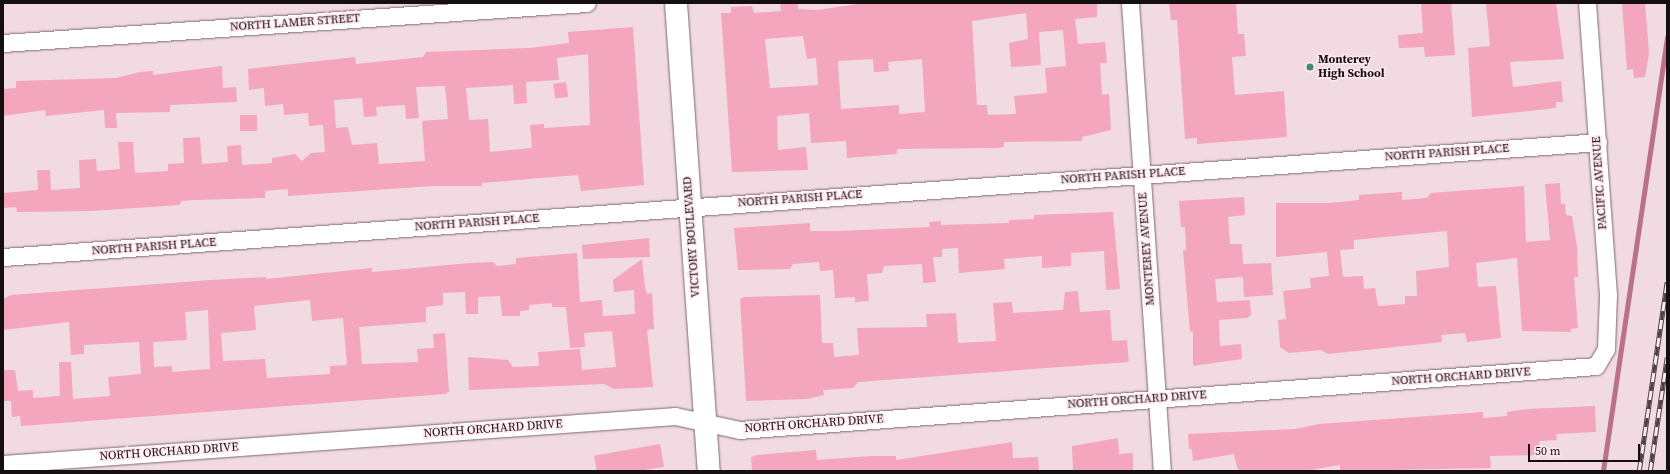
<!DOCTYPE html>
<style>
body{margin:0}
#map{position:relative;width:1670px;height:474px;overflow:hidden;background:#f1dae1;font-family:"Source Serif 4",serif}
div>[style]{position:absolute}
.stream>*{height:4.5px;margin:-2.25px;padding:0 2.25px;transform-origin:2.25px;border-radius:2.25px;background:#bb7189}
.building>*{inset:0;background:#f4a6be;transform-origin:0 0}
.roads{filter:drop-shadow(0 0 1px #7d696f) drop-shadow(0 0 1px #7d696f)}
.street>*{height:17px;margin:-8.5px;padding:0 8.5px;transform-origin:8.5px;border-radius:8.5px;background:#fff}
.secondary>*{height:22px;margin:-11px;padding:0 11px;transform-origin:11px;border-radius:11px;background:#fff}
.rail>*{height:4.5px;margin-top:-2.25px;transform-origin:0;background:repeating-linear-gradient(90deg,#ffe8ee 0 9px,#4c4144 0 18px);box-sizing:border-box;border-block:1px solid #4c4144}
.dots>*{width:11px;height:11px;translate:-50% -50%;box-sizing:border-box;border:2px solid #ffe8ee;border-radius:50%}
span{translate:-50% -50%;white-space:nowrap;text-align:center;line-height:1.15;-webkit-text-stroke:3px #ffe8ee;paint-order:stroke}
.street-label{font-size:12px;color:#160f11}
.poi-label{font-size:12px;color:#160f11;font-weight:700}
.left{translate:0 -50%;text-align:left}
.frame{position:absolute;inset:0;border:4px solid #160f11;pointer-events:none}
.scale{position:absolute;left:1528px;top:444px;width:112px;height:18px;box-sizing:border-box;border:2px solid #160f11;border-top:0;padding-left:5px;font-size:12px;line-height:14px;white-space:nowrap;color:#160f11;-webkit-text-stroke:3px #ffe8ee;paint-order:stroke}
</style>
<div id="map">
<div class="stream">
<div style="left:1603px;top:471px;width:438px;rotate:-81.6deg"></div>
</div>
<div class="building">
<div style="clip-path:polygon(evenodd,780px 3px,798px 3px,798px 9px,817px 10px,865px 3px,1097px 3px,1097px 17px,1075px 19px,1078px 44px,1105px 42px,1107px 63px,1100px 63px,1102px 95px,1109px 94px,1111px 130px,1082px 137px,1082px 141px,1004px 142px,1004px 147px,997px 148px,897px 149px,897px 154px,847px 158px,846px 141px,811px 143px,809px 113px,777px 116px,778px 150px,806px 147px,808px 170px,732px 172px,721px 13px,731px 13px,731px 7px,752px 6px,754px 13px,781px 11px,780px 3px,1026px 13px,1028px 39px,1009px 43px,1011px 67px,1041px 65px,1039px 32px,1063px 30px,1066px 66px,1045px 68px,1047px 93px,1014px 96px,1016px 114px,988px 115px,987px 105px,977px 105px,972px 21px,1026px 13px,780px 3px,803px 36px,807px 59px,816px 58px,818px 85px,770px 88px,765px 39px,803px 36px,780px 3px,873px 59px,874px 72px,889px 71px,888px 62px,922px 59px,925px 112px,899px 114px,899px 105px,841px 109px,838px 61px,873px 59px)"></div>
<div style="clip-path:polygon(1169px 3px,1236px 3px,1238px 34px,1244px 34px,1246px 56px,1232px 57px,1235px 95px,1284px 91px,1287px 137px,1197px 144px,1197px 138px,1185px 139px,1177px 20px,1171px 20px)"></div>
<div style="clip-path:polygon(1421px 3px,1451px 3px,1455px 55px,1425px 57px,1424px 47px,1399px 48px,1398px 35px,1423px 33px)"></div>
<div style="clip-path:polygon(1486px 3px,1556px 3px,1564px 59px,1510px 62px,1513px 87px,1561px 81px,1563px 102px,1556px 102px,1556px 108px,1472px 117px,1468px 48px,1490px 46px)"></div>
<div style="clip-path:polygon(1622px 3px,1645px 3px,1649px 53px,1645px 77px,1634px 78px,1633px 69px,1627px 70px)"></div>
<div style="clip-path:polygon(evenodd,633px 27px,644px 185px,581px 191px,578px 175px,482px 183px,482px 186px,433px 186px,288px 196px,288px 189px,265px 191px,265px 198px,194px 200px,181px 201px,180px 205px,91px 211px,17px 212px,16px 207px,3px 208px,3px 193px,38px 190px,37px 170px,50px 170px,51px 190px,80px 188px,79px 160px,96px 159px,97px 171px,120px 169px,118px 142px,133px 142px,135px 173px,168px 171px,168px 164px,184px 163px,183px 138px,200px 137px,202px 164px,228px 162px,227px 146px,241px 145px,242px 165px,272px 163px,272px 158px,295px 154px,302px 161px,311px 153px,325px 152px,323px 125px,309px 126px,308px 113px,284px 115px,283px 104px,265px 106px,264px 88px,249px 90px,248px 69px,355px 57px,356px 64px,423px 57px,426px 52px,530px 48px,569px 43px,568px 32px,633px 27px,588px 54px,590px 125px,544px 128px,544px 124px,530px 125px,532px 148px,490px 152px,488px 119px,469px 120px,466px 88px,513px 85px,514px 104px,527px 103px,526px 82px,559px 80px,557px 58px,588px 54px,633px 27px,445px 86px,448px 119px,422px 121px,425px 161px,379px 164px,377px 143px,352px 145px,348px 127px,336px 128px,334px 100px,362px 98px,364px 117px,377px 116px,376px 107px,405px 105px,406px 119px,419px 118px,416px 87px,445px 86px)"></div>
<div style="clip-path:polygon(222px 66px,223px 88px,236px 87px,237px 102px,170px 105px,170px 112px,116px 113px,117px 128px,105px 128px,104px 110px,46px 116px,45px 110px,3px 116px,3px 89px,16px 88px,16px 81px,116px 78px,140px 72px,153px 71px,153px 75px)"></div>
<div style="left:566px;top:82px;width:15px;height:13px;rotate:82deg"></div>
<div style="left:240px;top:115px;width:17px;height:16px"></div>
<div style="clip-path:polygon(evenodd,1560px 183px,1561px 204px,1565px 204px,1566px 215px,1572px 216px,1577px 247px,1578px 277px,1574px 277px,1578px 328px,1571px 329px,1571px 332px,1522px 331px,1517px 258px,1476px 263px,1478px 287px,1496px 286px,1501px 338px,1467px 342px,1465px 333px,1441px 335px,1442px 342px,1328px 354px,1321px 350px,1289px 353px,1280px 347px,1278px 320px,1286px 319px,1283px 291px,1311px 288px,1310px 278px,1329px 276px,1327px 252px,1276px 257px,1276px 203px,1330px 203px,1359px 200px,1359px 195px,1402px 192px,1402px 200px,1427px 198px,1431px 193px,1524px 186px,1526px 242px,1550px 240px,1545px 184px,1560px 183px,1447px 231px,1449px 267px,1416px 271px,1417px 296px,1405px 296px,1405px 304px,1378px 306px,1375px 288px,1364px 289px,1363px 276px,1343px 277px,1340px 250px,1354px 249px,1354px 240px,1447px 231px)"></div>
<div style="clip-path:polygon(1244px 197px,1245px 215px,1228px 217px,1230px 244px,1242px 244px,1243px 264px,1271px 263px,1273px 295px,1244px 297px,1243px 277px,1215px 279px,1217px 302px,1250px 300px,1251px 315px,1247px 318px,1219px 320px,1220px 346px,1241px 344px,1242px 359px,1193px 366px,1193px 331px,1190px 332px,1183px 250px,1186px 250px,1185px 227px,1181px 227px,1179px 201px)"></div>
<div style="clip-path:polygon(1113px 212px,1120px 289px,1106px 290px,1104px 251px,1071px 253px,1071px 266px,1042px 268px,1042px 256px,1004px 259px,1005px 269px,959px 273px,958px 248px,942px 249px,942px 257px,933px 257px,936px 282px,923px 283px,922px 264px,884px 266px,882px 273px,867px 274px,869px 301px,855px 302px,855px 297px,835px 298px,833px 270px,820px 271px,819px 262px,793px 264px,790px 269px,738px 270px,734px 228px,810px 223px,810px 231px,840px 231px,930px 227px,929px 222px,941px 221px,941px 225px,1009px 223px,1009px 220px,1034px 219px,1034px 215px)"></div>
<div style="clip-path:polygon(649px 238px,650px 257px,583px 259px,582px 245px)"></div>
<div style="clip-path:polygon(evenodd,577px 253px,580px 302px,602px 300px,603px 316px,635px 314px,634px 290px,614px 292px,613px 280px,642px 259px,645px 287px,647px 294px,652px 293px,654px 329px,647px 330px,653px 387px,614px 389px,604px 384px,469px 390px,468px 357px,508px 360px,513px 367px,539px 366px,538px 352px,580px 349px,582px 370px,616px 367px,612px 331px,584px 333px,585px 347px,570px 348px,566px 307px,552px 307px,552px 303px,529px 305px,529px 310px,520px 311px,520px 316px,502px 316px,500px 296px,478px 297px,478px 314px,466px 314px,465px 292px,443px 293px,443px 305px,426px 307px,426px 322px,359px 327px,362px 364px,418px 362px,417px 349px,434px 348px,433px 334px,445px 333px,449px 392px,445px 394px,21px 426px,20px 416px,12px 417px,11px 401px,3px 401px,3px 370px,15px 370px,18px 391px,33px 390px,33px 398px,60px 396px,59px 362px,71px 362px,73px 399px,110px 396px,108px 377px,141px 374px,139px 342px,84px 345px,84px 354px,71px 355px,69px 322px,3px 330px,3px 299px,11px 295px,211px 280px,266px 277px,266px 279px,372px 268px,372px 272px,470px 263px,493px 262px,497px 266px,516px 264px,516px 258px,577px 253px,310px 300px,312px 321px,343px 318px,347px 365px,330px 366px,330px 374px,267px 378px,265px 359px,223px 361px,221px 333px,256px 330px,254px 306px,310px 300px,577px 253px,208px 310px,210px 369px,172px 372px,172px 366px,154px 367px,153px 342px,187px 340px,185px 312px,208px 310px)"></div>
<div style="clip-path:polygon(1078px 291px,1080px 312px,1110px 310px,1112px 341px,1127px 340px,1129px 362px,858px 382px,853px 388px,823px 390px,824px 395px,807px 399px,746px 401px,740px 299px,744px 297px,820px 295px,822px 343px,833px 343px,834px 357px,859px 355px,857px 328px,927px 327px,926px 314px,956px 313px,958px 343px,996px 341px,993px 303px,1012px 302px,1013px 313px,1063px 310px,1065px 292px)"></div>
<div style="clip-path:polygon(1595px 406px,1596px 432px,1556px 434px,1557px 440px,1539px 441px,1540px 455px,1490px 456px,1491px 468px,1340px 471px,1340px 465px,1304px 471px,1238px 471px,1234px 454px,1193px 461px,1192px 449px,1189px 449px,1188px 434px,1295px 429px,1319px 424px,1483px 412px,1483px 418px,1507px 416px,1507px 412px,1528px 409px)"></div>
<div style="clip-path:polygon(1118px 438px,1119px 454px,1133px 453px,1133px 471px,1073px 471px,1072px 446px)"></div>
<div style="clip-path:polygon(1012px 442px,1013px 458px,1038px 457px,1039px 471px,752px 471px,751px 457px,757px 455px,816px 450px,817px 460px,870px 456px,896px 456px,896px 460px)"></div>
<div style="left:660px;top:444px;width:23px;height:67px;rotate:80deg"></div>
</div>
<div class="roads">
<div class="street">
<div style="left:1130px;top:3px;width:469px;rotate:86.1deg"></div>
<div style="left:3px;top:43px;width:585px;rotate:-3.92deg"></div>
<div style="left:3px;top:257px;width:1599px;rotate:-4.12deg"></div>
<div style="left:3px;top:464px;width:674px;rotate:-4.09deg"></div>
<div style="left:675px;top:416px;width:66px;rotate:12.3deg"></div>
<div style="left:739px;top:430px;width:859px;rotate:-4.27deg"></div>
<div style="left:1596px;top:366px;width:20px;rotate:-60deg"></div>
<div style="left:1606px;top:349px;width:54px;rotate:-87.9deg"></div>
<div style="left:1608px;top:295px;width:293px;rotate:-94.1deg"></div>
</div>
<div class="secondary">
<div style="left:676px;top:3px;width:469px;rotate:86deg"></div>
</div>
</div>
<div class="rail">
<div style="left:1639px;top:471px;width:191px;rotate:-81.6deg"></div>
<div style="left:1650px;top:471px;width:115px;rotate:-81.5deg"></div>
</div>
<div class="dots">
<div style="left:1310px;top:67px;background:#44877a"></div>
</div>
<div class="street-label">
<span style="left:295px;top:23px;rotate:-4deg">NORTH LAMER STREET</span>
<span style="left:1447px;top:153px;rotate:-4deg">NORTH PARISH PLACE</span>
<span style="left:1123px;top:176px;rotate:-4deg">NORTH PARISH PLACE</span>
<span style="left:1600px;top:183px;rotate:-94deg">PACIFIC AVENUE</span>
<span style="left:800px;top:199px;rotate:-4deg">NORTH PARISH PLACE</span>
<span style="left:477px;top:223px;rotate:-4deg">NORTH PARISH PLACE</span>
<span style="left:692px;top:237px;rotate:-94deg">VICTORY BOULEVARD</span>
<span style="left:154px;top:247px;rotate:-4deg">NORTH PARISH PLACE</span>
<span style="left:1147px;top:249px;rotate:-94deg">MONTEREY AVENUE</span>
<span style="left:1461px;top:377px;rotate:-4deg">NORTH ORCHARD DRIVE</span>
<span style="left:1137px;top:400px;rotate:-4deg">NORTH ORCHARD DRIVE</span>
<span style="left:814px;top:424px;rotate:-4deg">NORTH ORCHARD DRIVE</span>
<span style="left:493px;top:429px;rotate:-4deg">NORTH ORCHARD DRIVE</span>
<span style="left:169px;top:452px;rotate:-4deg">NORTH ORCHARD DRIVE</span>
</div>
<div class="poi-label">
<span class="left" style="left:1318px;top:67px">Monterey<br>High School</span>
</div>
<div class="frame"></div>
<div class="scale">50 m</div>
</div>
